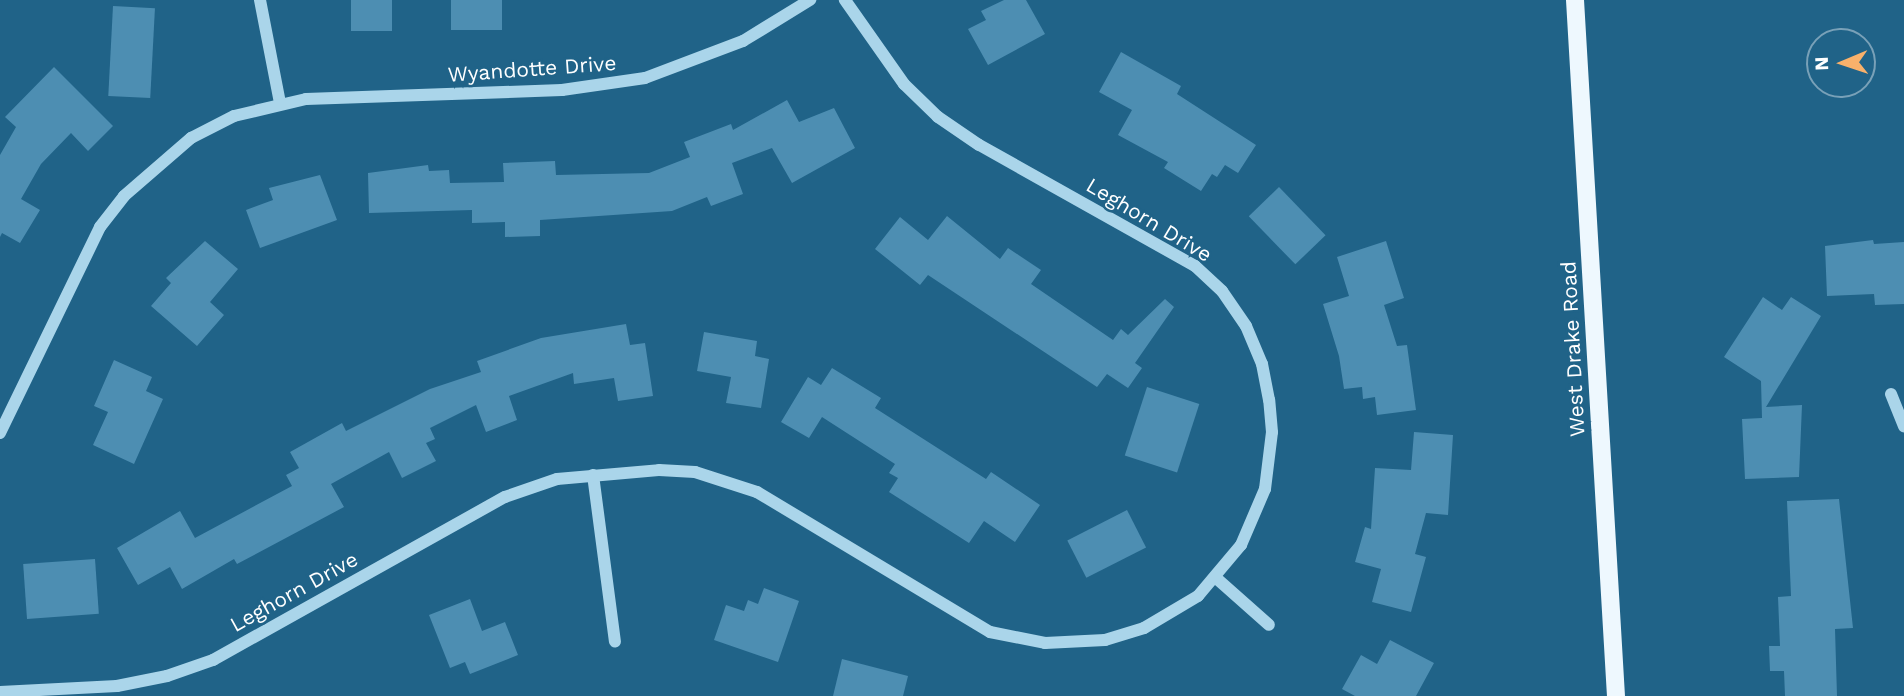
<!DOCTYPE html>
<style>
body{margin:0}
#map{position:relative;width:1904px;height:696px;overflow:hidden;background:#206388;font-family:"Work Sans",sans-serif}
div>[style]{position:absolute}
.building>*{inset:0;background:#4d8eb2;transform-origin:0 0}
.minor>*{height:12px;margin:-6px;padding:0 6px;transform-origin:6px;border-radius:6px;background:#aad5ea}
.major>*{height:18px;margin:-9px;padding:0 9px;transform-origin:9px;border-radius:9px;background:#eef8fe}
span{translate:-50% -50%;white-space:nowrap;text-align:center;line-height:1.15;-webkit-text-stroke:5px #206388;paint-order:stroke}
.street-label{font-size:21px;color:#fff}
.north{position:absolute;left:1806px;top:28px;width:70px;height:70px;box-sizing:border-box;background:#206388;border:2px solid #79a1b8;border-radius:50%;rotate:268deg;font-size:19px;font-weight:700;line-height:28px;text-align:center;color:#fff}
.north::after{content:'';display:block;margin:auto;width:24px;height:32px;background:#f8b16b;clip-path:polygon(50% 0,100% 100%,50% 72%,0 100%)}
</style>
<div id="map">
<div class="building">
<div style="left:351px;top:0;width:41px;height:31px"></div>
<div style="left:451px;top:0;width:51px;height:30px"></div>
<div style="clip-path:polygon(1004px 0,1026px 0,1045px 34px,988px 65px,968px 29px,986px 20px,981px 11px)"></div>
<div style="left:113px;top:6px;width:42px;height:90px;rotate:3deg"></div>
<div style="clip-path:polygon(1121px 52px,1181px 86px,1177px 94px,1256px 145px,1238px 173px,1225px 165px,1217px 177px,1212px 174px,1201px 191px,1164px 168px,1168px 162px,1118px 135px,1132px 110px,1099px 92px)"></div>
<div style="clip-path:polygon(54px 67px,113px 126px,88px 151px,71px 133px,41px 164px,21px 199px,40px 210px,20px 243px,2px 233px,0 237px,0 155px,16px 127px,5px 117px)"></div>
<div style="clip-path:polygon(787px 100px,799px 122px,834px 108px,855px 148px,792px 183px,772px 148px,732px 163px,743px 194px,711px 206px,707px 197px,672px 211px,540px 220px,540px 236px,505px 237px,505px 222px,472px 223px,472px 210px,369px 213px,368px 173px,428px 165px,429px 171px,449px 170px,450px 183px,504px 182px,503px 163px,555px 161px,556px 175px,649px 173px,690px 157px,684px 142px,731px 124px,733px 130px)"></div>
<div style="clip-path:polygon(320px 175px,337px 220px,260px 248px,246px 210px,273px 200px,269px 188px)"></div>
<div style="left:1279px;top:187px;width:67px;height:42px;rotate:46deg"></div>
<div style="clip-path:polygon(947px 216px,1000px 259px,1008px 248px,1041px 270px,1031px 284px,1113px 340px,1121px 329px,1128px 335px,1165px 299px,1174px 307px,1135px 363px,1142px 368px,1128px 388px,1107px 374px,1097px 387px,928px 275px,920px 285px,875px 249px,900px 217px,928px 240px)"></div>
<div style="clip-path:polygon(1873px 240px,1874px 244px,1904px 242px,1904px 304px,1875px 305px,1874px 294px,1827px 296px,1825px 246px)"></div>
<div style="clip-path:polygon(205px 241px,238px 269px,210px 302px,224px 315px,197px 346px,151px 306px,171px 283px,166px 278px)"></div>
<div style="clip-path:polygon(1386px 241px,1404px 298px,1384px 305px,1397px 346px,1407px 345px,1416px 410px,1377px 415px,1375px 397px,1363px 399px,1362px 387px,1344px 389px,1339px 356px,1323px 304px,1349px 296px,1337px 257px)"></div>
<div style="clip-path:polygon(1763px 297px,1782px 310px,1791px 297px,1821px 316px,1766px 407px,1802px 405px,1799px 477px,1745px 479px,1742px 419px,1762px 418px,1761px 381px,1724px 357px)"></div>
<div style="clip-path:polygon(626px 324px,630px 345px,645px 343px,653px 396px,618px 401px,614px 378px,574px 384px,573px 373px,509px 396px,517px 420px,486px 432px,476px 405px,430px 428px,435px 439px,426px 443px,436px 461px,402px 478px,389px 452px,331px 484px,344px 507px,237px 564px,234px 559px,182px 589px,170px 567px,138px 585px,117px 548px,180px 511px,195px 538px,292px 486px,286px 475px,299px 468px,290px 452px,342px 423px,346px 431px,430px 389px,481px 372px,477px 361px,541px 338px)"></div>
<div style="clip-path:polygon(704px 332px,757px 341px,755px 356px,769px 359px,761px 408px,726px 403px,731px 377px,697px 371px)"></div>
<div style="clip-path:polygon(114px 360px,152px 377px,146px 391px,163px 399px,134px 464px,93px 445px,108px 412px,94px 406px)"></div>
<div style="clip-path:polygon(832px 368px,881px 398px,875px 408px,986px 479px,991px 472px,1040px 505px,1015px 542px,984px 521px,969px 543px,889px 492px,898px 478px,889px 473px,895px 464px,822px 417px,809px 438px,781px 422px,808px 377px,821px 385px)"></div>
<div style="left:1147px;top:387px;width:55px;height:72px;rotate:18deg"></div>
<div style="clip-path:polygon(1414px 432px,1453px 435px,1448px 515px,1426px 513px,1415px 554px,1426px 557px,1411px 612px,1372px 602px,1381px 569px,1355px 562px,1365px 527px,1371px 529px,1375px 468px,1411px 470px)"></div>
<div style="clip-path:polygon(1839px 499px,1853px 628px,1835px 629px,1837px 696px,1785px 696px,1784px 671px,1770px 671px,1769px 646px,1780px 646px,1778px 597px,1791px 596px,1787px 501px)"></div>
<div style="left:1127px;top:510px;width:42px;height:67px;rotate:63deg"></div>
<div style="left:95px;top:559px;width:55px;height:72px;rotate:86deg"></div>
<div style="clip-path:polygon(764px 588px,799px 601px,778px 662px,714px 640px,726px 605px,744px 611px,748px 600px,758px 604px)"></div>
<div style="clip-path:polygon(470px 599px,482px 631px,505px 622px,518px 655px,470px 674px,465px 662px,450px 668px,429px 615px)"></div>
<div style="clip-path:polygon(1390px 640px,1434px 663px,1416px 696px,1355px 696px,1342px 689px,1361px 655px,1377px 664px)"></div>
<div style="clip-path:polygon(842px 659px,908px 676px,903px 696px,833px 696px)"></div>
</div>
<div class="minor">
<div style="left:260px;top:0;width:105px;rotate:79deg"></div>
<div style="left:1891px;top:394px;width:35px;rotate:68deg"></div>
<div style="left:0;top:433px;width:229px;rotate:-64.1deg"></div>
<div style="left:100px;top:227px;width:39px;rotate:-52deg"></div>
<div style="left:124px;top:196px;width:89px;rotate:-40.9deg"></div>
<div style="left:191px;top:138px;width:48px;rotate:-27.1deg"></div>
<div style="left:234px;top:116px;width:74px;rotate:-13.3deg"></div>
<div style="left:306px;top:99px;width:256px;rotate:-2deg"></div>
<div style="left:562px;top:90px;width:84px;rotate:-8.2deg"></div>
<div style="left:645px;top:78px;width:105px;rotate:-20.7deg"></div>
<div style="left:743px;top:41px;width:79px;rotate:-31.5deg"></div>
<div style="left:593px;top:475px;width:168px;rotate:82.5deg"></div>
<div style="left:1215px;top:577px;width:72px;rotate:41.6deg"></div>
<div style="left:0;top:692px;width:117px;rotate:-2.9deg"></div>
<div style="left:117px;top:686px;width:51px;rotate:-11.3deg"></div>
<div style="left:167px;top:676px;width:49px;rotate:-19.2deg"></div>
<div style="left:213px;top:660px;width:334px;rotate:-29.2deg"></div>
<div style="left:505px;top:497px;width:55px;rotate:-19.1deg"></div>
<div style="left:557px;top:479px;width:102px;rotate:-5deg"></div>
<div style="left:659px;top:470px;width:36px;rotate:3deg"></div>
<div style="left:695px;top:472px;width:65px;rotate:17.9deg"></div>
<div style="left:757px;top:492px;width:272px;rotate:31deg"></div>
<div style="left:990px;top:632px;width:56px;rotate:11.3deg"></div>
<div style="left:1045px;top:643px;width:60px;rotate:-2.9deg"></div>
<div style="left:1105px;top:640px;width:41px;rotate:-17.1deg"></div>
<div style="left:1144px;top:628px;width:63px;rotate:-30.7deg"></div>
<div style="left:1198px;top:596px;width:67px;rotate:-49.9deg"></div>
<div style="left:1241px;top:545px;width:61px;rotate:-66.8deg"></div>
<div style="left:1265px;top:489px;width:57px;rotate:-83deg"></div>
<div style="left:1272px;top:432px;width:32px;rotate:-95deg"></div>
<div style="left:1269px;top:400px;width:37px;rotate:-101deg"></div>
<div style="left:1262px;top:364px;width:41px;rotate:-112.8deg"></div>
<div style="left:1246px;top:326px;width:42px;rotate:-124.4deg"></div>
<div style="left:1222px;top:291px;width:37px;rotate:-137deg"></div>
<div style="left:1195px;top:266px;width:248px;rotate:-150.7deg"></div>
<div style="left:979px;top:145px;width:50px;rotate:-145.7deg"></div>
<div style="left:938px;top:117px;width:47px;rotate:-135.9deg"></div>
<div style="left:904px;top:84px;width:103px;rotate:-125.1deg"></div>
</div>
<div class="major">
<div style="left:1575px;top:0;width:697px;rotate:86.63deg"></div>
</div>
<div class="street-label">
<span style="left:532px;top:69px;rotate:-4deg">Wyandotte Drive</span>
<span style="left:1149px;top:220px;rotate:31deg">Leghorn Drive</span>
<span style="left:1573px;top:349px;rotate:-93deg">West Drake Road</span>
<span style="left:294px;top:592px;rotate:-29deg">Leghorn Drive</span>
</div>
<div class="north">N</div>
</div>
